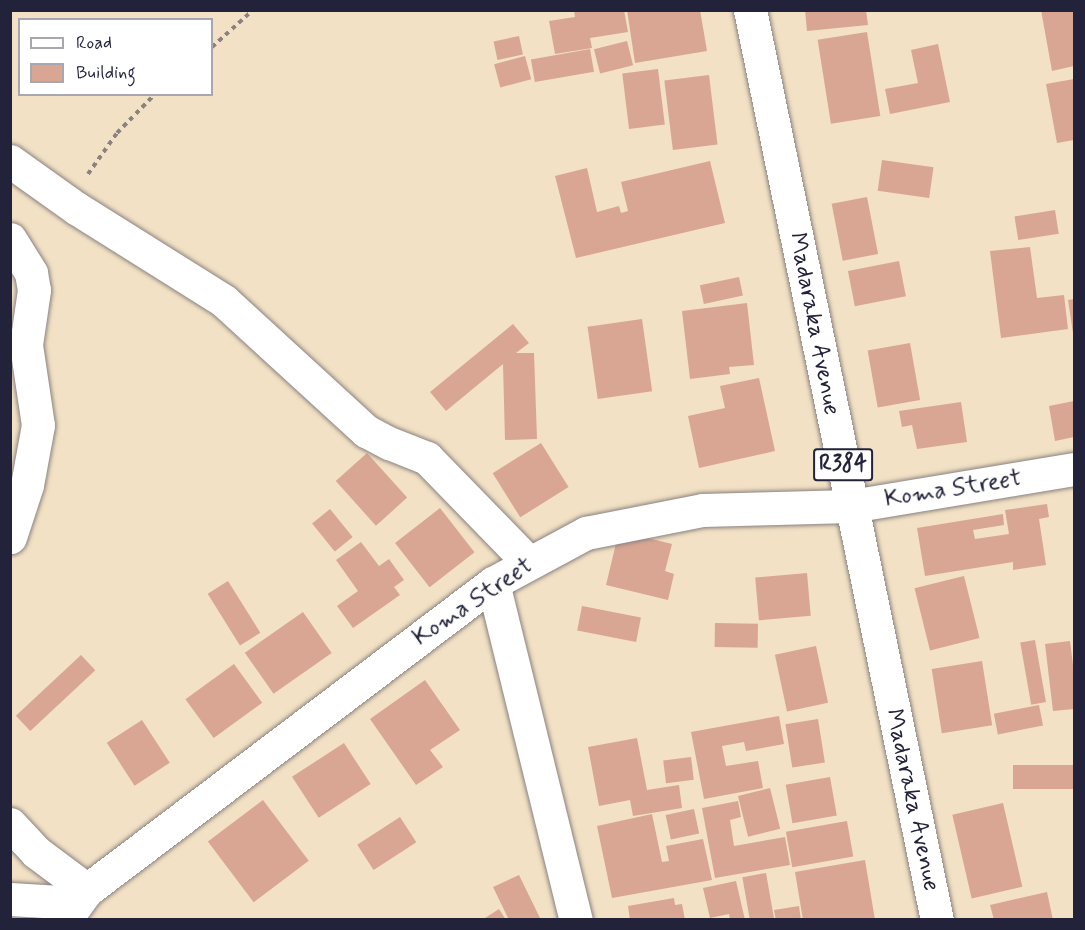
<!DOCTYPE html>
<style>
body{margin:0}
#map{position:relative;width:1085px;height:930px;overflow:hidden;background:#f2e1c4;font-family:Mynerve,sans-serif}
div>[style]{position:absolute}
.building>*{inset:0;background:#d9a693;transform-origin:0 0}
.path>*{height:4px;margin-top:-2px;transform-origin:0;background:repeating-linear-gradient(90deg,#8a8280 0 4.5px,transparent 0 9px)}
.roads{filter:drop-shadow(0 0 2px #8a8280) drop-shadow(0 0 2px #8a8280)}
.street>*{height:33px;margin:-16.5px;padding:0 16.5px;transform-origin:16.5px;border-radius:16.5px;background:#fff}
.primary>*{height:33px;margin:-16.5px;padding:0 16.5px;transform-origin:16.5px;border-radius:16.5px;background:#fff}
span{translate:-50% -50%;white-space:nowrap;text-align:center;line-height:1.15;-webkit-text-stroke:4.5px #fff;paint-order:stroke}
.shield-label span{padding:2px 4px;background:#fff;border:2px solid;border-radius:4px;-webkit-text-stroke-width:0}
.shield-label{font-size:22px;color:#22223b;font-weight:700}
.street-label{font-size:24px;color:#22223b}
.frame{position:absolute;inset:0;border:12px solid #22223b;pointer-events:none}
.legend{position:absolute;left:18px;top:18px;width:195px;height:78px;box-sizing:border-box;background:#fff;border:2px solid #a7a7b1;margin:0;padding:8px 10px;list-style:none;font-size:18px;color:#22223b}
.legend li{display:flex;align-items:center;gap:12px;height:30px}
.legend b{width:30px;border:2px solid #a7a7b1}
</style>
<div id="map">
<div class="building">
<div style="clip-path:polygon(574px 10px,624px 10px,628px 32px,590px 38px,592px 48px,555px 54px,549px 21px,575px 17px)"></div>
<div style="clip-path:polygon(627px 10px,700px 10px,707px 51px,635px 63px)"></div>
<div style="clip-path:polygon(805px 10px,866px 10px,868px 25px,807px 31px)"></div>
<div style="clip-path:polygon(1041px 10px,1074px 10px,1074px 66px,1052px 71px)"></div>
<div style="left:867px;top:32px;width:85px;height:50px;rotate:81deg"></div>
<div style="left:519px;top:36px;width:19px;height:26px;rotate:78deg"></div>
<div style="left:627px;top:41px;width:25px;height:34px;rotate:76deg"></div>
<div style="clip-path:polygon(938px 44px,950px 102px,890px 114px,885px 89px,918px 83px,911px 50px)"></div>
<div style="left:590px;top:49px;width:23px;height:60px;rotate:80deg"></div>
<div style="left:525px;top:56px;width:24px;height:32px;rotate:75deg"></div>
<div style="left:658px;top:69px;width:56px;height:36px;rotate:83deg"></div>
<div style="left:709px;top:75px;width:70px;height:45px;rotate:83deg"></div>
<div style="clip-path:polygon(1074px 79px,1074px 140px,1057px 143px,1046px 84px)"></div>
<div style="left:882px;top:160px;width:52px;height:31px;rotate:8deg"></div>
<div style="clip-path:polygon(710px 161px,725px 223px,576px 258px,555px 176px,587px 168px,597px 212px,619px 206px,621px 213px,628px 211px,621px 182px)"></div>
<div style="left:867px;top:197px;width:58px;height:36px;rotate:79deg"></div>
<div style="left:1055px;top:210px;width:24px;height:41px;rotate:81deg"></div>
<div style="clip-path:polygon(1030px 247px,1037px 298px,1064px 295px,1068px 329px,1001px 338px,990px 251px)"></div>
<div style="left:899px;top:261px;width:36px;height:52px;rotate:79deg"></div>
<div style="left:739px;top:277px;width:19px;height:40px;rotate:78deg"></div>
<div style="clip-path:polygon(1074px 299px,1074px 333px,1073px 333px,1068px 300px)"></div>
<div style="clip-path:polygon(747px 303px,754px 365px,729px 367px,730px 374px,690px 379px,682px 311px)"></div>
<div style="left:642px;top:319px;width:73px;height:55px;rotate:82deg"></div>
<div style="clip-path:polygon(513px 324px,529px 343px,516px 353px,534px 353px,537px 439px,505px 440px,503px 364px,446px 411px,430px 392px)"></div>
<div style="left:910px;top:343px;width:58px;height:43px;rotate:80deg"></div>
<div style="clip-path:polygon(759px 378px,775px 451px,699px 468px,688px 416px,725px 408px,720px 386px)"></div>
<div style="clip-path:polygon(1074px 401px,1074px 437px,1055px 441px,1049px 406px)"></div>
<div style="clip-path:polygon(961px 402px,967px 442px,917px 449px,912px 425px,902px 427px,899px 411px)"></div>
<div style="left:541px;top:443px;width:52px;height:57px;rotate:58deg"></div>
<div style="left:367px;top:453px;width:60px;height:42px;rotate:48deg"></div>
<div style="clip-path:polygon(1047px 504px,1049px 517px,1039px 519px,1046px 565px,1013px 570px,1013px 562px,925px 576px,917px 528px,1003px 514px,1004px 525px,973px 530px,975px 539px,1009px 534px,1005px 510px)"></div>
<div style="left:440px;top:508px;width:56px;height:57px;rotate:52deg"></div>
<div style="left:330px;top:509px;width:36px;height:23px;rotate:51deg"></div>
<div style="clip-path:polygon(619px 531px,672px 544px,665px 571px,674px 574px,668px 600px,606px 585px)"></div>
<div style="clip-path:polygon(361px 542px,379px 566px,389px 559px,404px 580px,394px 587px,400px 595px,353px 628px,337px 606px,358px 591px,336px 560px)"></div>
<div style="left:807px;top:573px;width:43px;height:52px;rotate:85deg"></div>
<div style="left:964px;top:576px;width:64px;height:51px;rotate:76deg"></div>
<div style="left:228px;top:581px;width:61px;height:24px;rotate:58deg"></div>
<div style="left:582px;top:606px;width:60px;height:25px;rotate:11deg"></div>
<div style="left:303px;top:612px;width:50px;height:71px;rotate:55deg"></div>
<div style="left:715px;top:623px;width:43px;height:24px;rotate:1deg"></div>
<div style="left:1035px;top:640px;width:63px;height:15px;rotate:80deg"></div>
<div style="clip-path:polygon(1070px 641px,1074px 673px,1074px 709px,1053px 711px,1045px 644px)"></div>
<div style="left:816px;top:646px;width:58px;height:42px;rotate:78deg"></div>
<div style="left:81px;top:655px;width:21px;height:89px;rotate:47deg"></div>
<div style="left:982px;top:661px;width:65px;height:51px;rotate:81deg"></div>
<div style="left:234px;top:664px;width:48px;height:60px;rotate:54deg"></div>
<div style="clip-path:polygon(425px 680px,460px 730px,430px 750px,443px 767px,416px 785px,370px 719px)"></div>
<div style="left:1039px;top:705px;width:21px;height:46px;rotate:79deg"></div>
<div style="clip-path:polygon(779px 716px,784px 744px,746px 751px,744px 742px,722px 746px,726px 766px,758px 761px,763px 788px,704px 799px,691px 732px)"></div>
<div style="left:818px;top:719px;width:44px;height:33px;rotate:81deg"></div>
<div style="left:142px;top:720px;width:51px;height:42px;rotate:57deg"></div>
<div style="clip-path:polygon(637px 738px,647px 790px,679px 785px,682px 808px,633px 816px,630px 800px,599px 806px,588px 747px)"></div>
<div style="left:344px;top:743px;width:49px;height:62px;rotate:57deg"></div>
<div style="left:691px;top:757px;width:23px;height:28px;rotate:83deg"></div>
<div style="left:1074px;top:765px;width:24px;height:61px;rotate:90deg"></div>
<div style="left:830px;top:777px;width:39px;height:45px;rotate:80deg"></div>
<div style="left:770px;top:788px;width:42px;height:33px;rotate:76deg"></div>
<div style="left:263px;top:800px;width:76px;height:69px;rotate:53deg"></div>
<div style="clip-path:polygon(738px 801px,741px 817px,730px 820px,734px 846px,785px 837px,790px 865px,715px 878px,702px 808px)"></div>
<div style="left:1003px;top:803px;width:86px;height:52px;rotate:77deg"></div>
<div style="left:694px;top:809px;width:25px;height:29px;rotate:78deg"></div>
<div style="clip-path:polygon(652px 814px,662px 862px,669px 861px,666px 846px,703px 839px,712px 880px,612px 898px,597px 826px)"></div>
<div style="left:400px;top:817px;width:30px;height:51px;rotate:57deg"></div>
<div style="left:847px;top:821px;width:36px;height:62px;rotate:80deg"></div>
<div style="clip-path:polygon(865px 860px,875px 920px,803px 920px,795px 872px)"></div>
<div style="left:766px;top:873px;width:48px;height:24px;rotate:80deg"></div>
<div style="clip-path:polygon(519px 875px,540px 918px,537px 920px,509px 920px,493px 887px)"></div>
<div style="clip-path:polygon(736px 881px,745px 920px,730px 920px,729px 914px,710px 918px,703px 888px)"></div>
<div style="clip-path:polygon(1047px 892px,1053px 920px,994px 920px,990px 905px)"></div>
<div style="clip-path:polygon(674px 898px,675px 905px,682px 904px,685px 920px,630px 920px,628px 906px)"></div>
<div style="clip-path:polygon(799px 906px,801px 920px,776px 920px,774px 910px)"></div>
<div style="clip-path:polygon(499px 909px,506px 920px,482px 920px)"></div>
</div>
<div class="path">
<div style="left:212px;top:47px;width:55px;rotate:-42.1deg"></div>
<div style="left:88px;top:174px;width:50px;rotate:-54.7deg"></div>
<div style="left:117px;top:133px;width:54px;rotate:-45.7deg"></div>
</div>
<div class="roads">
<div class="street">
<div style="left:10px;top:161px;width:81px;rotate:35.5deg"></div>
<div style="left:76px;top:208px;width:175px;rotate:32.1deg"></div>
<div style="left:224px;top:301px;width:193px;rotate:42.5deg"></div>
<div style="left:366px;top:431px;width:26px;rotate:28deg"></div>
<div style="left:389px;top:443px;width:41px;rotate:21.5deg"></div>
<div style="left:427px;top:458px;width:145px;rotate:45.8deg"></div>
<div style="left:10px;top:239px;width:40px;rotate:58deg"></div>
<div style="left:31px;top:273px;width:17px;rotate:80deg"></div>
<div style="left:34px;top:290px;width:56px;rotate:98.3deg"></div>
<div style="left:26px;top:345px;width:81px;rotate:81.5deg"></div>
<div style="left:38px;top:425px;width:61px;rotate:100.4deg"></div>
<div style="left:27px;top:485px;width:55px;rotate:108.1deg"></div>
<div style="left:493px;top:583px;width:347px;rotate:76.2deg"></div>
<div style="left:10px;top:824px;width:38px;rotate:47deg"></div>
<div style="left:36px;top:852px;width:64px;rotate:36.7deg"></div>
<div style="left:10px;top:899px;width:67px;rotate:3.4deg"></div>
<div style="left:65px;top:920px;width:37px;rotate:-54deg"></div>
<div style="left:87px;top:890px;width:509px;rotate:-37.1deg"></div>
<div style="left:493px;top:583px;width:106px;rotate:-28.3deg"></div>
<div style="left:586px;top:533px;width:118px;rotate:-11.2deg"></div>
<div style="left:702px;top:510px;width:149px;rotate:-1.5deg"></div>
<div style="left:851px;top:506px;width:226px;rotate:-9.4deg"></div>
</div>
<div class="primary">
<div style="left:750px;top:10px;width:929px;rotate:78.39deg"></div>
</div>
</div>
<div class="shield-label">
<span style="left:843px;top:465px">R384</span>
</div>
<div class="street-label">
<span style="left:814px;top:324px;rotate:79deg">Madaraka Avenue</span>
<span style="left:953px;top:489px;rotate:-9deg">Koma Street</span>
<span style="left:473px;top:602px;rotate:-34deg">Koma Street</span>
<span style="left:912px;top:800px;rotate:78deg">Madaraka Avenue</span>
</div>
<div class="frame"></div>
<ul class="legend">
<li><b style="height:8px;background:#fff"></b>Road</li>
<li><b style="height:16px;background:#d9a693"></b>Building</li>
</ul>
</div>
